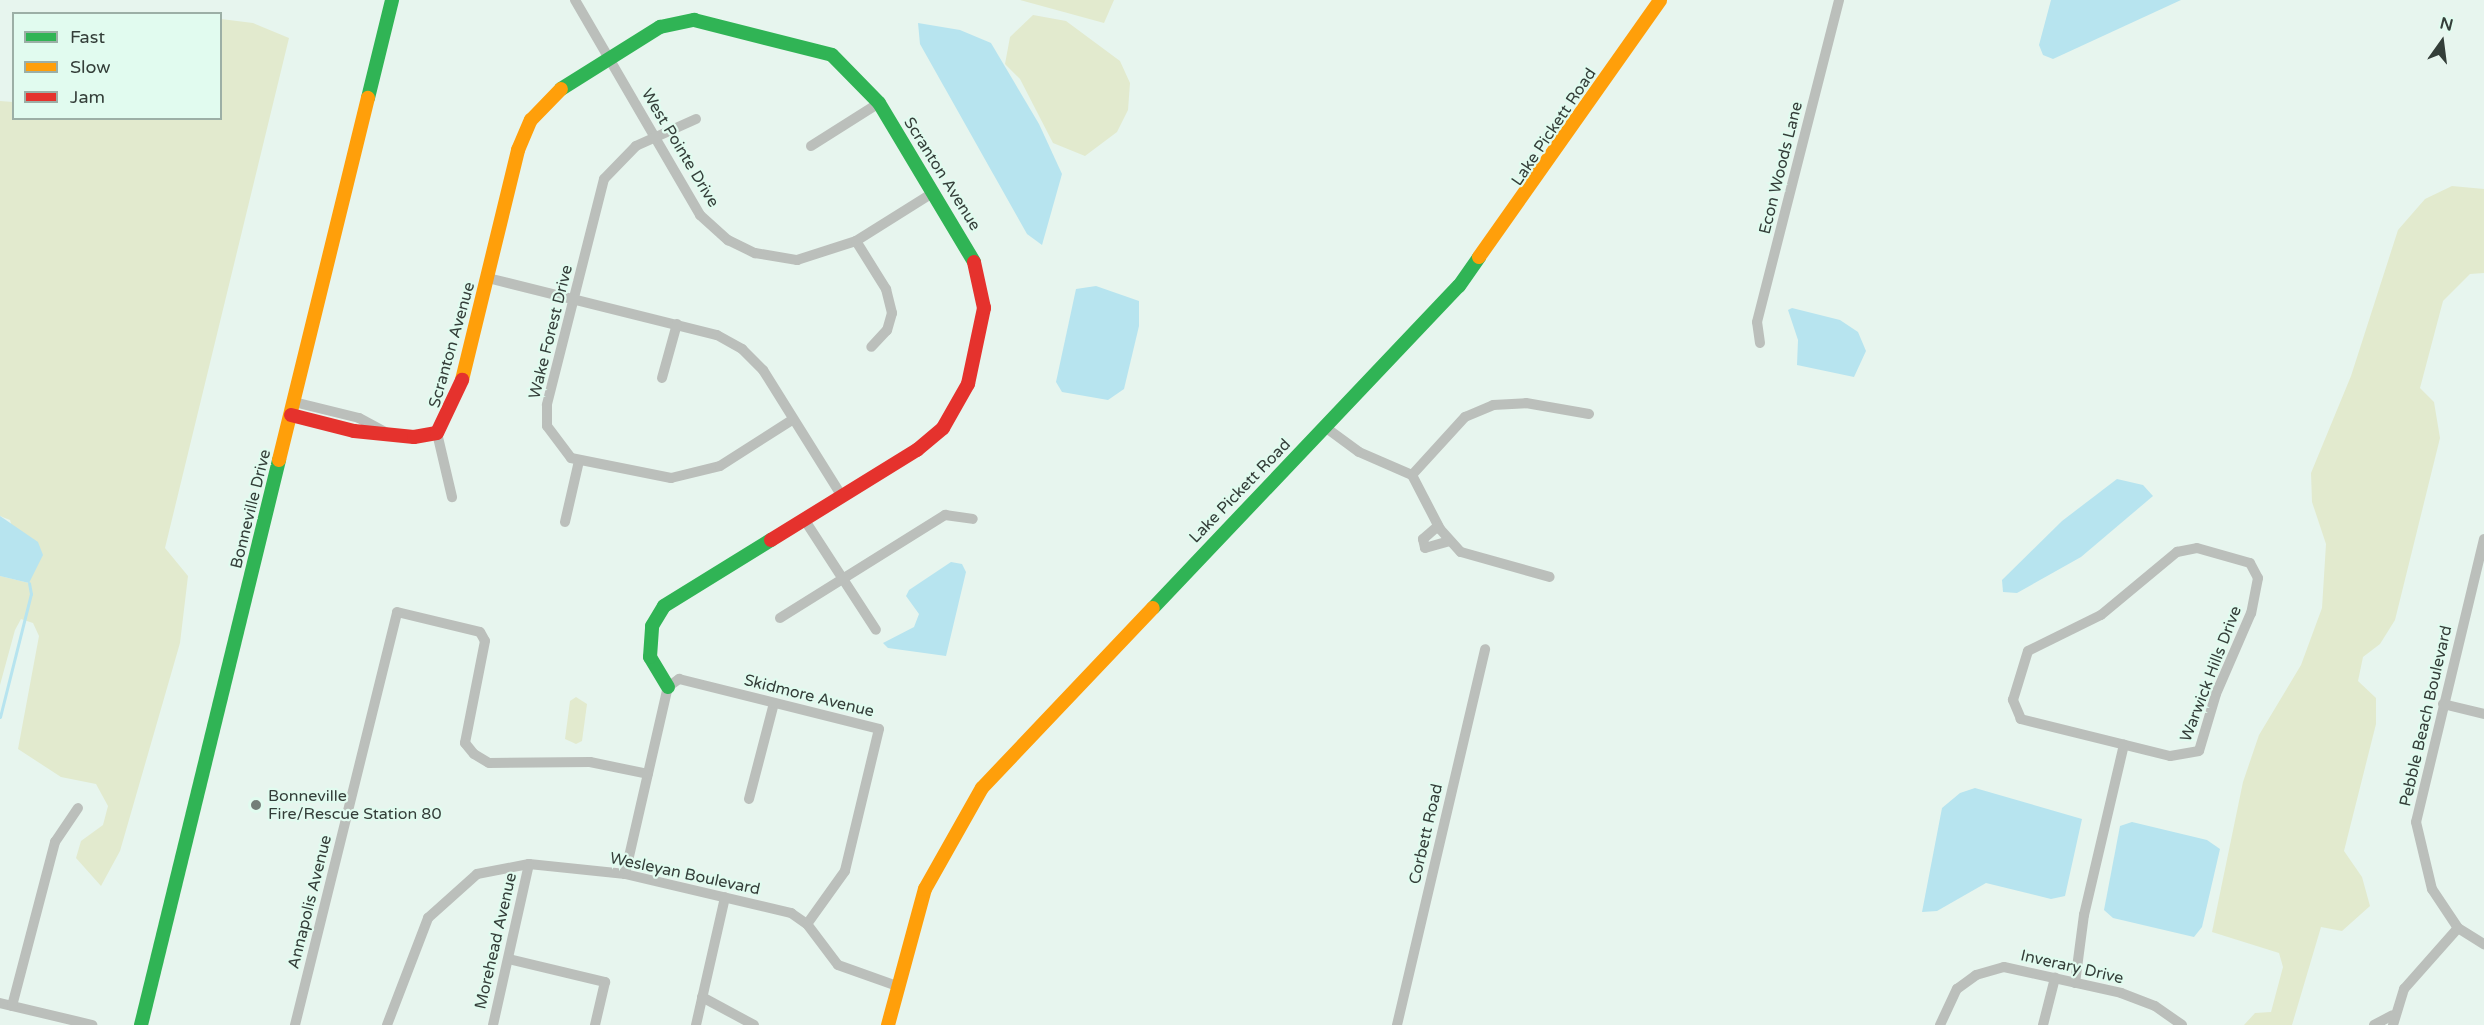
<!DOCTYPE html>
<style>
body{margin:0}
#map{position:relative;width:2484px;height:1025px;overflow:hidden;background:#e7f5ee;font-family:"Varela Round",sans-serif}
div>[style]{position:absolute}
.green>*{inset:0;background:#e2eace}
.water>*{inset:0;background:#b7e4ef}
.stream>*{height:3px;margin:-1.5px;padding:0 1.5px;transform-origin:1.5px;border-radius:1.5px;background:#b7e4ef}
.street>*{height:10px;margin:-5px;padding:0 5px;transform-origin:5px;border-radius:5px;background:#bbbfbb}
.fast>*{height:14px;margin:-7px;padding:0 7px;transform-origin:7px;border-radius:7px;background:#30b455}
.slow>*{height:14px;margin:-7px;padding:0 7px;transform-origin:7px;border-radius:7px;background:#ff9f0a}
.jam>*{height:14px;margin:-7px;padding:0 7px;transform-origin:7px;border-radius:7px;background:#e5322d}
.dots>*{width:16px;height:16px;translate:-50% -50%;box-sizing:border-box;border:3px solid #e1fbef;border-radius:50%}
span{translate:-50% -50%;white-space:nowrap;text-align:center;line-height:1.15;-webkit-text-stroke:4.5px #e1fbef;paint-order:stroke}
.street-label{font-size:16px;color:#343e39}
.poi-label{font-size:16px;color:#343e39}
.left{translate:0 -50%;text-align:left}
.legend{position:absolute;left:12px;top:12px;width:210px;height:108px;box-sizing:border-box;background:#e1fbef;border:2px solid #9cafa6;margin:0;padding:8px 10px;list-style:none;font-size:18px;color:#343e39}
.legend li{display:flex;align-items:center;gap:12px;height:30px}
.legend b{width:30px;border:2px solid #9cafa6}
.north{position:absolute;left:2412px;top:12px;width:60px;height:60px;-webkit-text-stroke:4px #e1fbef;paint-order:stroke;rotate:14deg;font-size:16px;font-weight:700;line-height:24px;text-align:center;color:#343e39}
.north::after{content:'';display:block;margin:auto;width:21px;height:27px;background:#343e39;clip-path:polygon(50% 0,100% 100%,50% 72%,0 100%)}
</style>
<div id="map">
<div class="green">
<div style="clip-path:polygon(1020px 0,1114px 0,1104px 23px)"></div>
<div style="clip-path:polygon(1033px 15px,1066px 21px,1120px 61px,1130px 83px,1128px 110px,1117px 132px,1085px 156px,1053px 143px,1020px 79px,1005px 64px,1010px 37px)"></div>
<div style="clip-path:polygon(221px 19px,253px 23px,289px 38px,165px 548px,188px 576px,180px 643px,120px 851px,101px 886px,76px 858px,81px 841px,103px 825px,108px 806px,96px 784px,61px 777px,18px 749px,39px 636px,33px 623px,21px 619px,15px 630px,0 685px,0 576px,29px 583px,10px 520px,0 516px,0 101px,13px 102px,14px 118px,220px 118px)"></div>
<div style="clip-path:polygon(2452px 186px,2484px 189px,2484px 273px,2470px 274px,2443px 301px,2420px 388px,2434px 402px,2440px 438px,2395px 620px,2380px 644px,2363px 657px,2358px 681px,2376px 698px,2376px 724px,2344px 851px,2362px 877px,2370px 906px,2342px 931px,2321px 927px,2292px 1025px,2244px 1025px,2255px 1013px,2271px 1012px,2283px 967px,2279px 953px,2212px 932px,2243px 782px,2259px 735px,2301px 665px,2322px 608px,2326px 544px,2312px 502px,2311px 473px,2351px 376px,2398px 230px,2425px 199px)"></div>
<div style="clip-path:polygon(576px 697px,587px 704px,582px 741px,576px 744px,565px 739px,570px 701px)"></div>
</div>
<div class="water">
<div style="clip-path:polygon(2051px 0,2181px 0,2053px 59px,2043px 55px,2039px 45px)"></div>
<div style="clip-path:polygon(918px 23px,960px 30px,991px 43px,1039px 124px,1062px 174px,1042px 245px,1027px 234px,920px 44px)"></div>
<div style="clip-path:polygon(1096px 286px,1139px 301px,1139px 326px,1124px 389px,1108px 400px,1062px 392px,1056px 382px,1076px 289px)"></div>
<div style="clip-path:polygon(1792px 308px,1840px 320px,1858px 332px,1866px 351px,1854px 377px,1797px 365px,1798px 340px,1788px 310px)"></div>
<div style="clip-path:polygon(2117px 479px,2143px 485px,2153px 496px,2081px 557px,2017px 593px,2003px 592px,2002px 580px,2062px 521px)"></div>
<div style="clip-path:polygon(0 516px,38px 542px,43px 555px,29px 583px,0 576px)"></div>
<div style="clip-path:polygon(951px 562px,962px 564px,966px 572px,946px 656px,888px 648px,883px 643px,914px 627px,919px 614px,906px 596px,909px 590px)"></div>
<div style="clip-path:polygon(1975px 788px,2082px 819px,2065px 896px,2051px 899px,1986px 883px,1937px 911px,1922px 912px,1942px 808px,1960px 793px)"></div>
<div style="clip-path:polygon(2132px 822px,2207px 840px,2220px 849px,2202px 927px,2194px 937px,2113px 918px,2104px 910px,2120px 826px)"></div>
</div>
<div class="stream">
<div style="left:0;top:717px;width:127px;rotate:-75.9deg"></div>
<div style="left:31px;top:594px;width:11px;rotate:-100deg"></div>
</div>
<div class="street">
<div style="left:575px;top:0;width:249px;rotate:59.8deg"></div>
<div style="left:700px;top:215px;width:38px;rotate:42deg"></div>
<div style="left:728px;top:240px;width:30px;rotate:26deg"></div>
<div style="left:755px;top:253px;width:43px;rotate:9.5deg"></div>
<div style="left:797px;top:260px;width:62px;rotate:-17.9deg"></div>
<div style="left:856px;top:241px;width:92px;rotate:-32.1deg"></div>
<div style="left:696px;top:119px;width:66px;rotate:155.8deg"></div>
<div style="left:636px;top:146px;width:46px;rotate:134.1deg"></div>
<div style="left:604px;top:179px;width:233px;rotate:104.2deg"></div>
<div style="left:547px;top:405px;width:21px;rotate:90deg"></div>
<div style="left:547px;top:426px;width:40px;rotate:53deg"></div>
<div style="left:571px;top:458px;width:102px;rotate:11.3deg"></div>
<div style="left:671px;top:478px;width:50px;rotate:-13.8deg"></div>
<div style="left:720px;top:466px;width:85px;rotate:-32.6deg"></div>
<div style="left:811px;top:146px;width:80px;rotate:-32.3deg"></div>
<div style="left:856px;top:241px;width:57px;rotate:58deg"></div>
<div style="left:886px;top:289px;width:25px;rotate:76deg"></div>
<div style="left:892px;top:313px;width:18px;rotate:106deg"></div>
<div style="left:887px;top:330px;width:23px;rotate:133deg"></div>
<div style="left:488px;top:278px;width:236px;rotate:14deg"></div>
<div style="left:717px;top:335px;width:29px;rotate:29deg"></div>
<div style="left:742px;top:349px;width:30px;rotate:45deg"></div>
<div style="left:763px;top:370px;width:147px;rotate:58deg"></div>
<div style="left:1760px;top:343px;width:21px;rotate:-98deg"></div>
<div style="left:1757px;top:322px;width:332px;rotate:-75.7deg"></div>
<div style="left:662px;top:378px;width:56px;rotate:-74.5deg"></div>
<div style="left:294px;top:402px;width:67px;rotate:13.8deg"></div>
<div style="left:359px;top:418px;width:30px;rotate:28deg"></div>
<div style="left:1325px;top:427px;width:42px;rotate:36.3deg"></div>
<div style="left:1359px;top:452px;width:58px;rotate:23.5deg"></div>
<div style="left:1412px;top:475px;width:61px;rotate:62.6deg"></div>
<div style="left:1440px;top:529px;width:31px;rotate:48deg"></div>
<div style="left:1461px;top:552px;width:92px;rotate:15.7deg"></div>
<div style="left:437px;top:433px;width:66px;rotate:76.8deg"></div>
<div style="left:1412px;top:475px;width:79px;rotate:-47.6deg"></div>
<div style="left:1465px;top:417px;width:30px;rotate:-23deg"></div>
<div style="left:1493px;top:405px;width:33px;rotate:-3deg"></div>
<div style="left:1526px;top:403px;width:64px;rotate:9.9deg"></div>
<div style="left:804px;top:519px;width:132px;rotate:57deg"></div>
<div style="left:565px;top:522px;width:63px;rotate:-77.1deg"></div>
<div style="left:1438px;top:526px;width:20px;rotate:139deg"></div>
<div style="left:1423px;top:539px;width:9px;rotate:77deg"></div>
<div style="left:1425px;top:548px;width:26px;rotate:-16deg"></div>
<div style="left:2484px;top:539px;width:291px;rotate:103.5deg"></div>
<div style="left:2416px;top:822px;width:69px;rotate:76.6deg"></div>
<div style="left:2432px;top:889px;width:47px;rotate:56.3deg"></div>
<div style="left:2458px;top:928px;width:31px;rotate:32deg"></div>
<div style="left:2197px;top:548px;width:55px;rotate:15.8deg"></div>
<div style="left:2250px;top:563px;width:17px;rotate:62deg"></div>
<div style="left:2258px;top:578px;width:36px;rotate:101deg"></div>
<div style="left:2251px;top:613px;width:88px;rotate:113.4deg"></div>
<div style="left:2216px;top:694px;width:59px;rotate:106.6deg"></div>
<div style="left:2199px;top:751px;width:29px;rotate:170deg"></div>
<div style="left:2170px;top:756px;width:154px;rotate:-166.1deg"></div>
<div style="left:2021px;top:719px;width:21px;rotate:-113deg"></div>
<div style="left:2013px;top:700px;width:51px;rotate:-73deg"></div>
<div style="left:2028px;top:651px;width:81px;rotate:-26.3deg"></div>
<div style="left:2101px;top:615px;width:99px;rotate:-39.7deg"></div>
<div style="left:2177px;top:552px;width:20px;rotate:-11deg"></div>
<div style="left:780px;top:618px;width:195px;rotate:-32deg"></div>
<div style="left:945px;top:515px;width:28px;rotate:8deg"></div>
<div style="left:2443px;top:704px;width:42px;rotate:13.7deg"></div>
<div style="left:749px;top:799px;width:99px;rotate:-75.4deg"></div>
<div style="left:625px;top:874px;width:192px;rotate:-77.1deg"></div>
<div style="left:668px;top:687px;width:14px;rotate:-36deg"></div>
<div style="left:679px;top:679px;width:206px;rotate:14deg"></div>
<div style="left:879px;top:729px;width:146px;rotate:103.5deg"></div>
<div style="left:845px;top:871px;width:65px;rotate:125.6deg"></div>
<div style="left:509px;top:959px;width:99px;rotate:13.5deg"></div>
<div style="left:605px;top:982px;width:44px;rotate:103.1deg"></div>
<div style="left:2075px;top:983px;width:69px;rotate:-82.5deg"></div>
<div style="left:2084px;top:915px;width:175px;rotate:-76.8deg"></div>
<div style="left:702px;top:997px;width:59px;rotate:28.3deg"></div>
<div style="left:0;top:1003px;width:95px;rotate:13.4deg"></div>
<div style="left:12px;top:1006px;width:170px;rotate:-75.3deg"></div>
<div style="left:55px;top:842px;width:41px;rotate:-55.9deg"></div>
<div style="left:295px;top:1025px;width:425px;rotate:-76.1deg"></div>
<div style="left:397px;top:612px;width:85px;rotate:13.5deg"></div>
<div style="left:480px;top:632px;width:10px;rotate:61deg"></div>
<div style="left:485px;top:641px;width:104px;rotate:101.1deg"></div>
<div style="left:465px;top:743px;width:14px;rotate:51deg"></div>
<div style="left:474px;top:754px;width:17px;rotate:31deg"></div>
<div style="left:489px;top:763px;width:101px;rotate:-0.6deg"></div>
<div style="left:590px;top:762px;width:59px;rotate:11.7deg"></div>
<div style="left:387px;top:1025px;width:115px;rotate:-69deg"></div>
<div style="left:428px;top:918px;width:66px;rotate:-41.9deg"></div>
<div style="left:477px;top:874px;width:53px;rotate:-10.9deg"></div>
<div style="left:529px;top:864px;width:97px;rotate:5.9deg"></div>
<div style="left:625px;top:874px;width:171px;rotate:13.2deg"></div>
<div style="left:791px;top:913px;width:19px;rotate:35deg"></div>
<div style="left:807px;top:924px;width:51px;rotate:52.9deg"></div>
<div style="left:838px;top:965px;width:63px;rotate:19.6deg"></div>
<div style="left:493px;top:1025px;width:165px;rotate:-77.4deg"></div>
<div style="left:696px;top:1025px;width:131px;rotate:-77.2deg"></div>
<div style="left:1397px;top:1025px;width:386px;rotate:-76.8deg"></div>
<div style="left:1940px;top:1025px;width:40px;rotate:-65deg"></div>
<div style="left:1957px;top:989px;width:24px;rotate:-36deg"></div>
<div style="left:1976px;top:975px;width:29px;rotate:-16deg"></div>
<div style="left:2004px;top:967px;width:120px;rotate:12.5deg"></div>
<div style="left:2121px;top:993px;width:36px;rotate:21deg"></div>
<div style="left:2155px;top:1006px;width:33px;rotate:35deg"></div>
<div style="left:2043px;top:1025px;width:49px;rotate:-75.7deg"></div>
<div style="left:2374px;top:1025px;width:21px;rotate:-28deg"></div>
<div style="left:2393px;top:1025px;width:38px;rotate:-73deg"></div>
<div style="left:2404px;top:989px;width:81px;rotate:-48.5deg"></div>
</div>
<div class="fast">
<div style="left:561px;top:89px;width:117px;rotate:-32.1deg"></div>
<div style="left:660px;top:27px;width:35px;rotate:-12deg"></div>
<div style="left:694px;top:20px;width:142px;rotate:14.2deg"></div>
<div style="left:832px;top:55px;width:67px;rotate:45.6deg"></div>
<div style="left:879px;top:103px;width:185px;rotate:59.1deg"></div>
<div style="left:368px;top:98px;width:101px;rotate:-76.2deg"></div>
<div style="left:1153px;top:608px;width:444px;rotate:-46.5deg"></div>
<div style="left:1459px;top:286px;width:35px;rotate:-55deg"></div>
<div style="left:668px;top:687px;width:35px;rotate:-121deg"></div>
<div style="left:650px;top:657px;width:31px;rotate:-86deg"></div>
<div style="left:652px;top:626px;width:23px;rotate:-59deg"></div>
<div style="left:664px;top:606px;width:126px;rotate:-31.7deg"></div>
<div style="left:141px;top:1025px;width:582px;rotate:-76.27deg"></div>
</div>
<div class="slow">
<div style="left:1479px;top:257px;width:314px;rotate:-54.8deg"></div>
<div style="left:462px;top:380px;width:237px;rotate:-76.3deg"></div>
<div style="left:518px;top:150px;width:33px;rotate:-67deg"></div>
<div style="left:531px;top:120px;width:43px;rotate:-45.9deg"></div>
<div style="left:279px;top:460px;width:373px;rotate:-76.2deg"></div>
<div style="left:888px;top:1025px;width:141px;rotate:-74.8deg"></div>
<div style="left:925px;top:889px;width:116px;rotate:-60.6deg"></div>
<div style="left:982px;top:788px;width:248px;rotate:-46.5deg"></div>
</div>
<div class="jam">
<div style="left:291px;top:415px;width:65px;rotate:14.3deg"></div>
<div style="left:354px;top:431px;width:60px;rotate:5.7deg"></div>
<div style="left:414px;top:437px;width:23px;rotate:-10deg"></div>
<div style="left:437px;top:433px;width:59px;rotate:-64.7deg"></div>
<div style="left:771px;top:540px;width:172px;rotate:-31.7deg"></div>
<div style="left:917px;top:450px;width:34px;rotate:-40deg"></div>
<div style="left:943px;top:428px;width:51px;rotate:-60.4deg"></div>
<div style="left:968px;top:384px;width:78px;rotate:-78.1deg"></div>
<div style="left:984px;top:308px;width:47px;rotate:-102.3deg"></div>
</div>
<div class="dots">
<div style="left:256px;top:805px;background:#737e78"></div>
</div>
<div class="street-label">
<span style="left:1554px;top:127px;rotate:-56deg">Lake Pickett Road</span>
<span style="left:680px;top:148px;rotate:59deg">West Pointe Drive</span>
<span style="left:1781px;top:168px;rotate:-76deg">Econ Woods Lane</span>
<span style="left:942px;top:174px;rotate:58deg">Scranton Avenue</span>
<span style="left:551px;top:332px;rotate:-76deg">Wake Forest Drive</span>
<span style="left:452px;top:345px;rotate:-74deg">Scranton Avenue</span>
<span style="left:1240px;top:491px;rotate:-46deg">Lake Pickett Road</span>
<span style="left:251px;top:509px;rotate:-76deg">Bonneville Drive</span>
<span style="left:2211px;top:674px;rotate:-69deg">Warwick Hills Drive</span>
<span style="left:809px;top:696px;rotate:14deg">Skidmore Avenue</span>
<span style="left:2426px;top:716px;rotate:-77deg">Pebble Beach Boulevard</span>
<span style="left:1426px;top:834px;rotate:-77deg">Corbett Road</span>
<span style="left:685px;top:874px;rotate:12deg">Wesleyan Boulevard</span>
<span style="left:310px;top:902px;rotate:-76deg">Annapolis Avenue</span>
<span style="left:496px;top:941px;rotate:-77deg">Morehead Avenue</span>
<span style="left:2072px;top:967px;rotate:13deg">Inverary Drive</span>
</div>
<div class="poi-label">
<span class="left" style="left:268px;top:805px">Bonneville<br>Fire/Rescue Station 80</span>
</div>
<ul class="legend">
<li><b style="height:8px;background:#30b455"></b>Fast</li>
<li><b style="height:8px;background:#ff9f0a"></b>Slow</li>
<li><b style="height:8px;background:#e5322d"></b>Jam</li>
</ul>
<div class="north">N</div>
</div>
